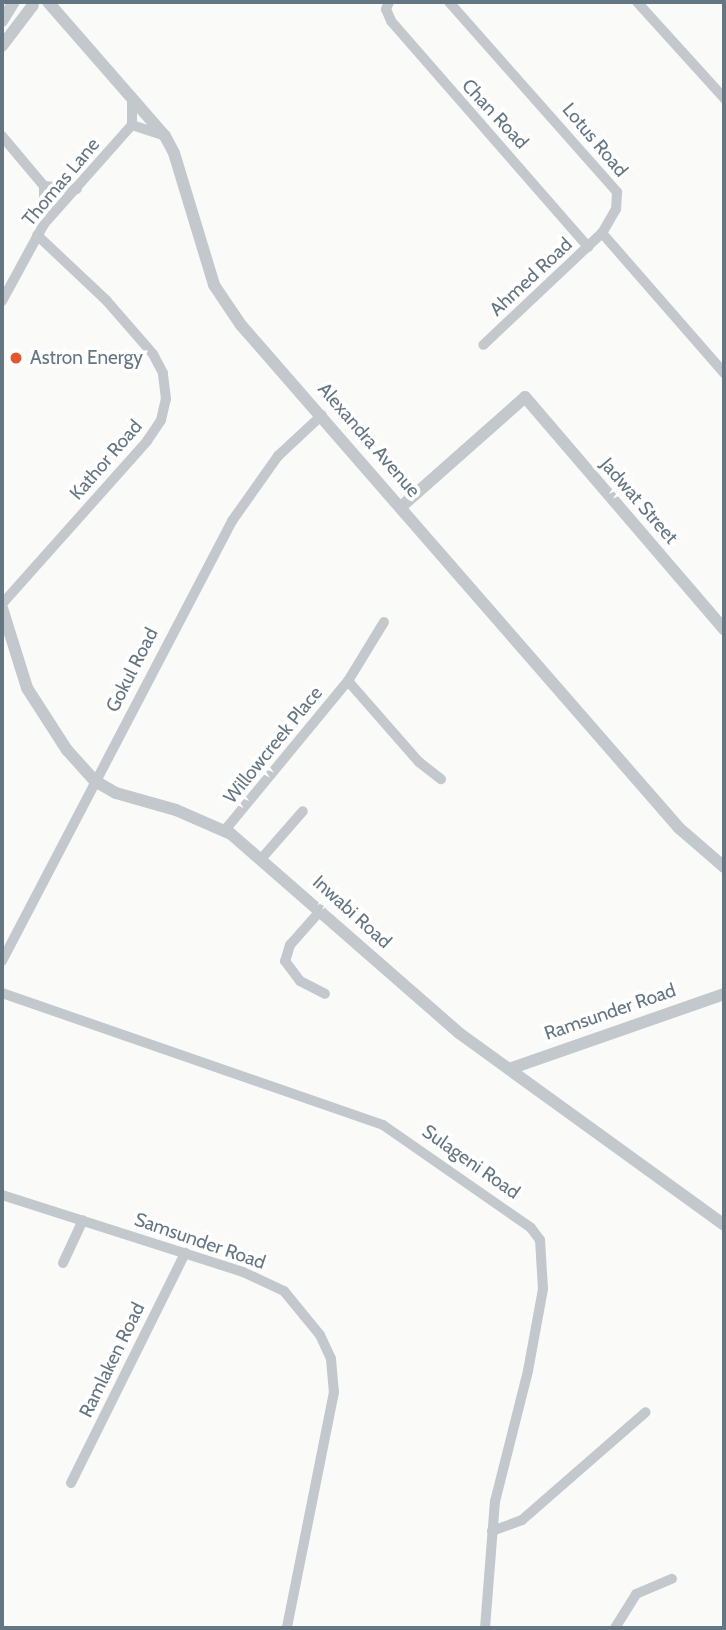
<!DOCTYPE html>
<style>
body{margin:0}
#map{position:relative;width:726px;height:1630px;overflow:hidden;background:#fafaf8;font-family:Cabin,sans-serif}
div>[style]{position:absolute}
.minor>*{height:10px;margin:-5px;padding:0 5px;transform-origin:5px;border-radius:5px;background:#c3c8cc}
.tertiary>*{height:12px;margin:-6px;padding:0 6px;transform-origin:6px;border-radius:6px;background:#c3c8cc}
.dots>*{width:19px;height:19px;translate:-50% -50%;box-sizing:border-box;border:4px solid #fff;border-radius:50%}
span{translate:-50% -50%;white-space:nowrap;text-align:center;line-height:1.15;-webkit-text-stroke:7px #fff;paint-order:stroke}
.street-label{font-size:19px;color:#657683}
.poi-label{font-size:19px;color:#657683}
.left{translate:0 -50%;text-align:left}
.frame{position:absolute;inset:0;border:4px solid #657683;pointer-events:none}
</style>
<div id="map">
<div class="minor">
<div style="left:389px;top:2px;width:8px;rotate:113deg"></div>
<div style="left:386px;top:9px;width:13px;rotate:67deg"></div>
<div style="left:391px;top:21px;width:300px;rotate:48.9deg"></div>
<div style="left:449px;top:2px;width:254px;rotate:48.5deg"></div>
<div style="left:617px;top:192px;width:17px;rotate:93deg"></div>
<div style="left:616px;top:209px;width:28px;rotate:120deg"></div>
<div style="left:602px;top:233px;width:163px;rotate:136.7deg"></div>
<div style="left:637px;top:2px;width:130px;rotate:47.8deg"></div>
<div style="left:132px;top:125px;width:32px;rotate:18deg"></div>
<div style="left:2px;top:136px;width:65px;rotate:50deg"></div>
<div style="left:44px;top:186px;width:38px;rotate:90deg"></div>
<div style="left:44px;top:186px;width:33px;rotate:5deg"></div>
<div style="left:602px;top:233px;width:186px;rotate:48.9deg"></div>
<div style="left:2px;top:301px;width:88px;rotate:-61.4deg"></div>
<div style="left:44px;top:224px;width:132px;rotate:-48.4deg"></div>
<div style="left:132px;top:125px;width:28px;rotate:-90deg"></div>
<div style="left:2px;top:604px;width:218px;rotate:-48.3deg"></div>
<div style="left:147px;top:441px;width:25px;rotate:-56deg"></div>
<div style="left:161px;top:420px;width:22px;rotate:-77deg"></div>
<div style="left:166px;top:399px;width:26px;rotate:-97deg"></div>
<div style="left:163px;top:373px;width:21px;rotate:-118deg"></div>
<div style="left:153px;top:354px;width:70px;rotate:-131deg"></div>
<div style="left:107px;top:301px;width:96px;rotate:-136.7deg"></div>
<div style="left:348px;top:681px;width:108px;rotate:48.8deg"></div>
<div style="left:419px;top:762px;width:28px;rotate:38deg"></div>
<div style="left:225px;top:830px;width:193px;rotate:-50.5deg"></div>
<div style="left:348px;top:681px;width:69px;rotate:-58.6deg"></div>
<div style="left:262px;top:858px;width:62px;rotate:-48.9deg"></div>
<div style="left:321px;top:910px;width:47px;rotate:131.5deg"></div>
<div style="left:290px;top:945px;width:17px;rotate:107deg"></div>
<div style="left:285px;top:961px;width:25px;rotate:53deg"></div>
<div style="left:300px;top:981px;width:28px;rotate:27deg"></div>
<div style="left:2px;top:961px;width:496px;rotate:-62.4deg"></div>
<div style="left:232px;top:521px;width:80px;rotate:-54.7deg"></div>
<div style="left:278px;top:456px;width:60px;rotate:-43deg"></div>
<div style="left:2px;top:993px;width:403px;rotate:19.1deg"></div>
<div style="left:383px;top:1125px;width:180px;rotate:34.8deg"></div>
<div style="left:531px;top:1228px;width:15px;rotate:53deg"></div>
<div style="left:540px;top:1240px;width:49px;rotate:86.5deg"></div>
<div style="left:543px;top:1289px;width:83px;rotate:100.4deg"></div>
<div style="left:528px;top:1371px;width:134px;rotate:104.2deg"></div>
<div style="left:495px;top:1501px;width:127px;rotate:94.5deg"></div>
<div style="left:2px;top:1195px;width:253px;rotate:17.7deg"></div>
<div style="left:243px;top:1272px;width:45px;rotate:24.9deg"></div>
<div style="left:284px;top:1291px;width:57px;rotate:50.7deg"></div>
<div style="left:320px;top:1335px;width:26px;rotate:65deg"></div>
<div style="left:331px;top:1359px;width:33px;rotate:85deg"></div>
<div style="left:334px;top:1392px;width:241px;rotate:101.3deg"></div>
<div style="left:63px;top:1263px;width:47px;rotate:-65.1deg"></div>
<div style="left:71px;top:1483px;width:257px;rotate:-63.6deg"></div>
<div style="left:492px;top:1531px;width:32px;rotate:-20deg"></div>
<div style="left:522px;top:1520px;width:164px;rotate:-41.1deg"></div>
<div style="left:615px;top:1628px;width:40px;rotate:-58deg"></div>
<div style="left:636px;top:1594px;width:39px;rotate:-23deg"></div>
</div>
<div class="tertiary">
<div style="left:48px;top:2px;width:178px;rotate:48.9deg"></div>
<div style="left:165px;top:136px;width:19px;rotate:62deg"></div>
<div style="left:174px;top:153px;width:138px;rotate:73.1deg"></div>
<div style="left:214px;top:285px;width:48px;rotate:56deg"></div>
<div style="left:241px;top:325px;width:667px;rotate:48.95deg"></div>
<div style="left:679px;top:828px;width:60px;rotate:40.9deg"></div>
<div style="left:2px;top:21px;width:22px;rotate:-58deg"></div>
<div style="left:2px;top:46px;width:51px;rotate:-52.9deg"></div>
<div style="left:402px;top:506px;width:164px;rotate:-41.5deg"></div>
<div style="left:525px;top:397px;width:306px;rotate:49.4deg"></div>
<div style="left:2px;top:608px;width:84px;rotate:72.6deg"></div>
<div style="left:27px;top:688px;width:74px;rotate:57.2deg"></div>
<div style="left:67px;top:750px;width:42px;rotate:47.9deg"></div>
<div style="left:95px;top:781px;width:24px;rotate:30deg"></div>
<div style="left:116px;top:793px;width:62px;rotate:15.8deg"></div>
<div style="left:176px;top:810px;width:60px;rotate:23.6deg"></div>
<div style="left:231px;top:834px;width:303px;rotate:41.1deg"></div>
<div style="left:459px;top:1033px;width:327px;rotate:35.9deg"></div>
<div style="left:509px;top:1069px;width:228px;rotate:-19.2deg"></div>
</div>
<div class="dots">
<div style="left:16px;top:358px;background:#e4572e"></div>
</div>
<div class="street-label">
<span style="left:495px;top:114px;rotate:47deg">Chan Road</span>
<span style="left:595px;top:140px;rotate:50deg">Lotus Road</span>
<span style="left:61px;top:182px;rotate:-50deg">Thomas Lane</span>
<span style="left:531px;top:277px;rotate:-43deg">Ahmed Road</span>
<span style="left:369px;top:440px;rotate:49deg">Alexandra Avenue</span>
<span style="left:106px;top:460px;rotate:-49deg">Kathor Road</span>
<span style="left:639px;top:501px;rotate:49deg">Jadwat Street</span>
<span style="left:132px;top:670px;rotate:-63deg">Gokul Road</span>
<span style="left:273px;top:745px;rotate:-51deg">Willowcreek Place</span>
<span style="left:352px;top:912px;rotate:42deg">Inwabi Road</span>
<span style="left:610px;top:1012px;rotate:-19deg">Ramsunder Road</span>
<span style="left:471px;top:1162px;rotate:35deg">Sulageni Road</span>
<span style="left:200px;top:1241px;rotate:19deg">Samsunder Road</span>
<span style="left:112px;top:1360px;rotate:-64deg">Ramlaken Road</span>
</div>
<div class="poi-label">
<span class="left" style="left:30px;top:358px">Astron Energy</span>
</div>
<div class="frame"></div>
</div>
